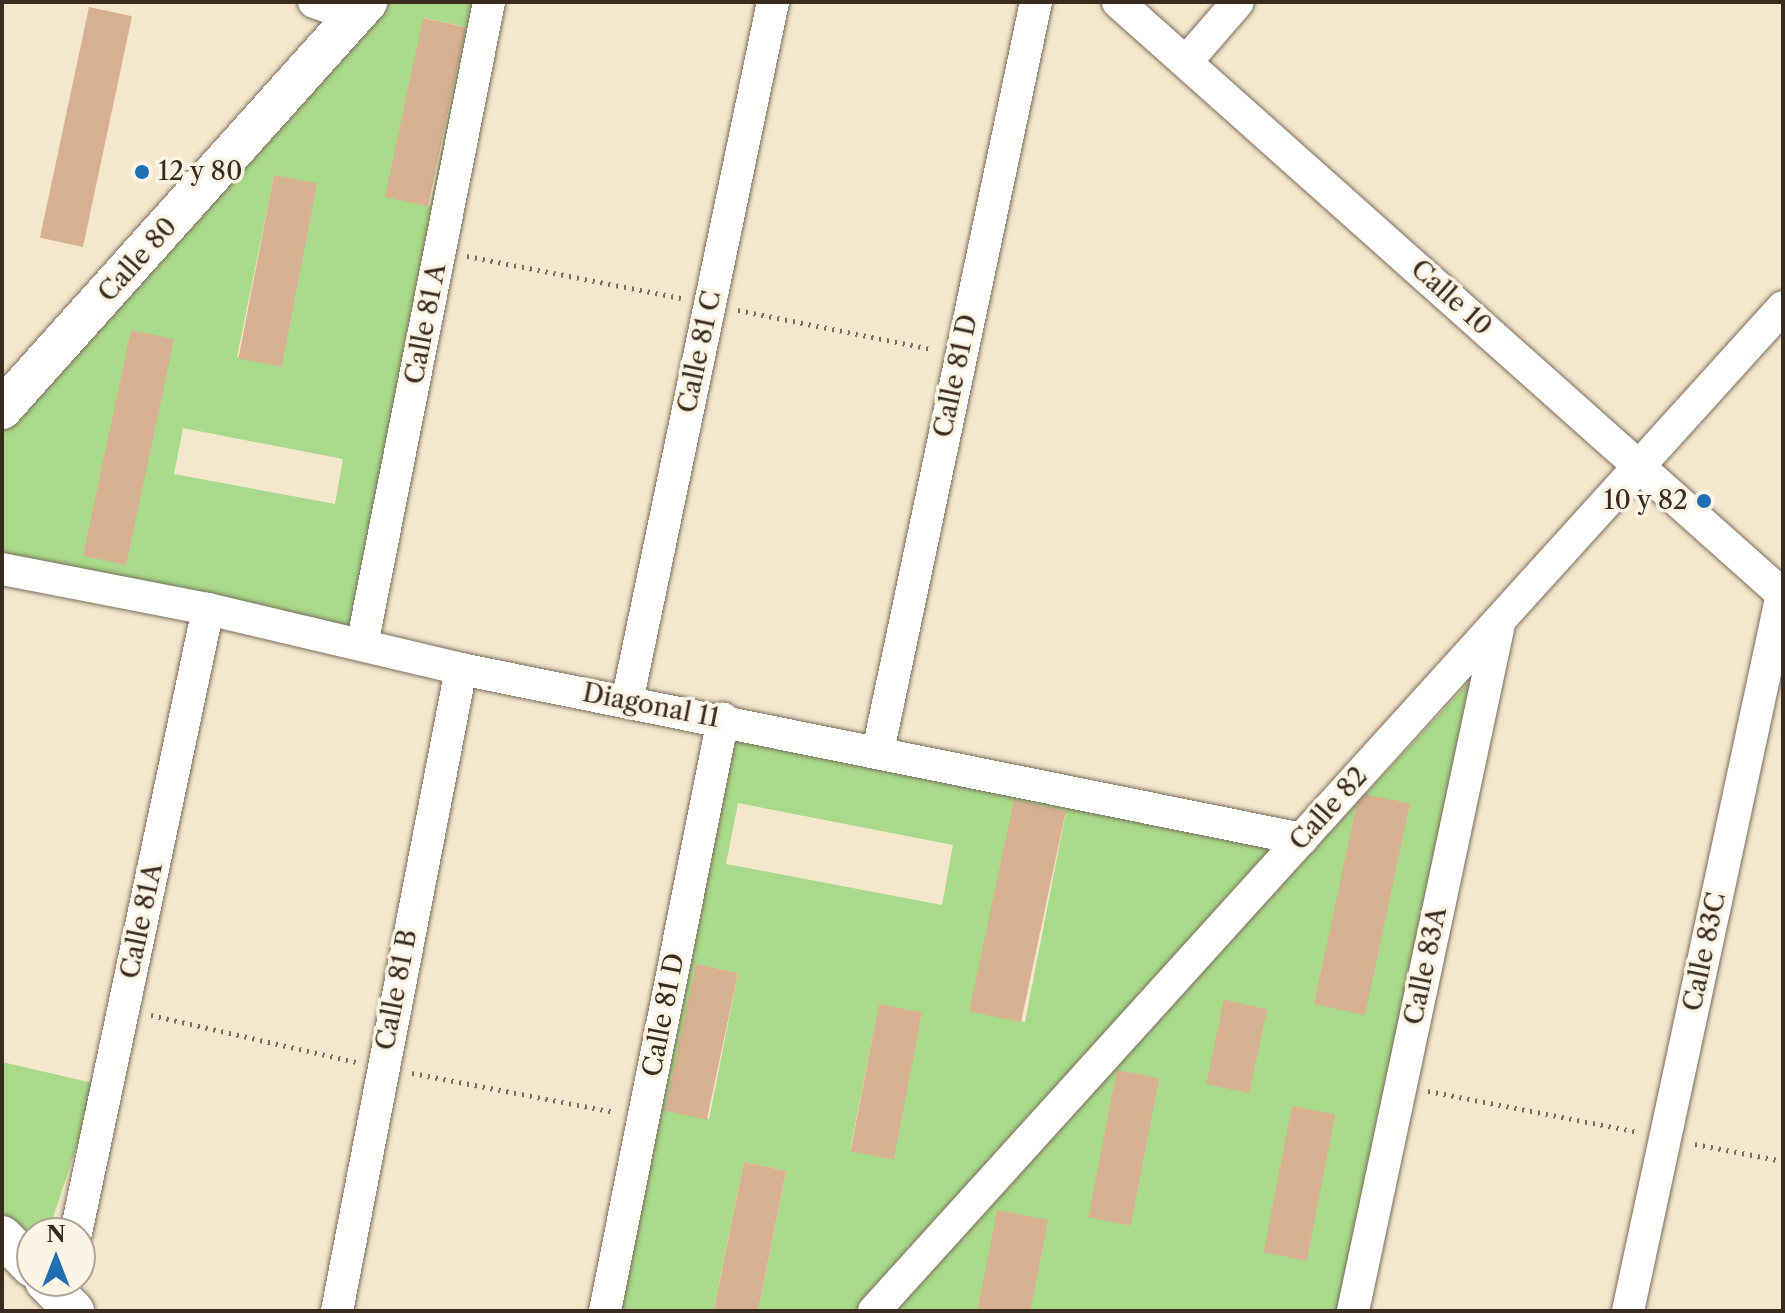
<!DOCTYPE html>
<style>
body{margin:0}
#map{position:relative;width:1785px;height:1313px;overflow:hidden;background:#f4e7cd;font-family:"Libre Caslon Text",serif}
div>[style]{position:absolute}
.green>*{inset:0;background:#a8da89}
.building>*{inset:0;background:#d7b092;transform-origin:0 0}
.path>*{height:5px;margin-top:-2.5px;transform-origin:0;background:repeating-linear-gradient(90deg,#7c6c5b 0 2px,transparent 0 8px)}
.roads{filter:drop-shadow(0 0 2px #7c6c5b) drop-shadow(0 0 2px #7c6c5b)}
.minor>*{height:32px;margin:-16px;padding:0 16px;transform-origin:16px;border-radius:16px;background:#fff}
.tertiary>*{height:40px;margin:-20px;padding:0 20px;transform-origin:20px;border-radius:20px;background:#fff}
.dots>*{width:22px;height:22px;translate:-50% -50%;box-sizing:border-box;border:4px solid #fcf5e5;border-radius:50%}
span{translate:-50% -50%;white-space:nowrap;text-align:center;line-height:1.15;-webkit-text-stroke:7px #fcf5e5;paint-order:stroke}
.poi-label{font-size:26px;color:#3b2a1e}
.left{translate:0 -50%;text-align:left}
.right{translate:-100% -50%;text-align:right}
.street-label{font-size:26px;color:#3b2a1e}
.frame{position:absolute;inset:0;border:4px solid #3b2a1e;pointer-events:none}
.north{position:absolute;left:16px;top:1217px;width:80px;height:80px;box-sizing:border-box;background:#fcf5e5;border:2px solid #afa495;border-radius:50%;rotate:0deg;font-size:22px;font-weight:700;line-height:32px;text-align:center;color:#3b2a1e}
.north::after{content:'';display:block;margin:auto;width:28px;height:36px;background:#1f6fb2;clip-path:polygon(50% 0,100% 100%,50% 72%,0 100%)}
</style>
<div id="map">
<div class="green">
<div style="clip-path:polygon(evenodd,367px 2px,489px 2px,362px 645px,2px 569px,2px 409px,367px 2px,424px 18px,466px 27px,430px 206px,388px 197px,424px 18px,367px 2px,274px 176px,317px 184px,279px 366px,237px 357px,274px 176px,367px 2px,131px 331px,174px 340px,93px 558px,93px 557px,131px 331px,367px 2px,183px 428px,343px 459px,335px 504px,174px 474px,183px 428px)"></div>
<div style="clip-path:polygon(1470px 681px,1339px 1311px,888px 1311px)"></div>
<div style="clip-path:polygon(evenodd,730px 736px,1288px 847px,859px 1311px,758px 1311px,786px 1171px,744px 1162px,714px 1308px,726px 1311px,612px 1311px,730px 736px,1014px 801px,1066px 811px,1025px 1022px,975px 1012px,1014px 801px,730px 736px,738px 803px,953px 845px,942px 905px,726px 864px,738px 803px,730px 736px,696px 964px,738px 973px,709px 1119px,666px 1111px,696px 964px,730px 736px,879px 1005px,922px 1013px,892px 1159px,850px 1150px,879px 1005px)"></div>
<div style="clip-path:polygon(2px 1062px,97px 1084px,48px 1233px,32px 1233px,32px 1244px,2px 1215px)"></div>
</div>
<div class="building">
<div style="left:89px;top:7px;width:44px;height:236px;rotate:12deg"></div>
<div style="left:423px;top:18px;width:44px;height:183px;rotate:12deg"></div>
<div style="left:274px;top:175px;width:44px;height:187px;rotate:11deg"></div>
<div style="left:131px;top:330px;width:44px;height:231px;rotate:12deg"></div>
<div style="left:1359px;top:793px;width:52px;height:216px;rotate:12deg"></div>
<div style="left:1014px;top:800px;width:53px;height:216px;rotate:12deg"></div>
<div style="left:696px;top:964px;width:43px;height:150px;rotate:12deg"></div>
<div style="left:1224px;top:1000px;width:44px;height:86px;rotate:12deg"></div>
<div style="left:879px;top:1004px;width:44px;height:150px;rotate:11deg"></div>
<div style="left:1117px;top:1070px;width:43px;height:150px;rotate:11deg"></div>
<div style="left:1292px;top:1106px;width:44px;height:149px;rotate:11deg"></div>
<div style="clip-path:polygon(744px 1162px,786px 1171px,758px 1311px,726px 1311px,714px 1309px)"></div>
<div style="left:997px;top:1210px;width:52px;height:103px;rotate:11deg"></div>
</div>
<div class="path">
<div style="left:467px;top:256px;width:218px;rotate:11.1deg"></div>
<div style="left:738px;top:310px;width:198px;rotate:11.4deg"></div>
<div style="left:151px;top:1015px;width:210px;rotate:12.9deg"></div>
<div style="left:412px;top:1073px;width:207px;rotate:10.9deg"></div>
<div style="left:1428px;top:1091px;width:214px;rotate:11deg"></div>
<div style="left:1695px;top:1144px;width:90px;rotate:10.9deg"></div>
</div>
<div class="roads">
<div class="minor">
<div style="left:314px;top:2px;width:42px;rotate:19.3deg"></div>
<div style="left:1118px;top:2px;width:891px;rotate:41.72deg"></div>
<div style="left:1186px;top:62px;width:79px;rotate:-49.1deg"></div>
<div style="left:2px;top:569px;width:210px;rotate:11deg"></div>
<div style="left:208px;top:609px;width:260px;rotate:13.3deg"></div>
<div style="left:461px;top:669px;width:858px;rotate:11.43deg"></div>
<div style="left:362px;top:645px;width:655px;rotate:-78.83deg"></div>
<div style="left:627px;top:702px;width:715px;rotate:-78.22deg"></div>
<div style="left:878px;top:751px;width:765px;rotate:-78.09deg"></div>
<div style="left:76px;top:1233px;width:638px;rotate:-78.06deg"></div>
<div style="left:337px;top:1311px;width:654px;rotate:-79.07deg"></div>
<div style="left:605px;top:1311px;width:604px;rotate:-78.73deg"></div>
<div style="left:874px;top:1311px;width:1354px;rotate:-47.84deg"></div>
<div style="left:1353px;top:1311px;width:702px;rotate:-78deg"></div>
<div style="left:1628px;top:1311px;width:733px;rotate:-77.88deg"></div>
</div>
<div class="tertiary">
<div style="left:2px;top:409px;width:547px;rotate:-48.11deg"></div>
<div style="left:2px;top:1236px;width:43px;rotate:45.9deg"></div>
<div style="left:45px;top:1281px;width:42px;rotate:46deg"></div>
</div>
</div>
<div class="dots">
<div style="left:142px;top:172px;background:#1f6fb2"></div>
<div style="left:1704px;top:501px;background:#1f6fb2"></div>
</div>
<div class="poi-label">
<span class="left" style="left:158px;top:172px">12 y 80</span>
<span class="right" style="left:1688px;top:501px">10 y 82</span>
</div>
<div class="street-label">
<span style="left:138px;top:260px;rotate:-48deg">Calle 80</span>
<span style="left:1451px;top:298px;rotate:42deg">Calle 10</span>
<span style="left:426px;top:324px;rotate:-79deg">Calle 81 A</span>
<span style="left:700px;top:352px;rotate:-78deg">Calle 81 C</span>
<span style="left:956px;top:376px;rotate:-78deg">Calle 81 D</span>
<span style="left:651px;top:706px;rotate:11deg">Diagonal 11</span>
<span style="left:1329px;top:809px;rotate:-48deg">Calle 82</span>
<span style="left:142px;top:921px;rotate:-78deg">Calle 81A</span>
<span style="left:1705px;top:952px;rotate:-78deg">Calle 83C</span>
<span style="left:1426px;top:966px;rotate:-78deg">Calle 83A</span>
<span style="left:397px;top:990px;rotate:-79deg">Calle 81 B</span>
<span style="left:664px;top:1015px;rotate:-79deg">Calle 81 D</span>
</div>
<div class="frame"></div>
<div class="north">N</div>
</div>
